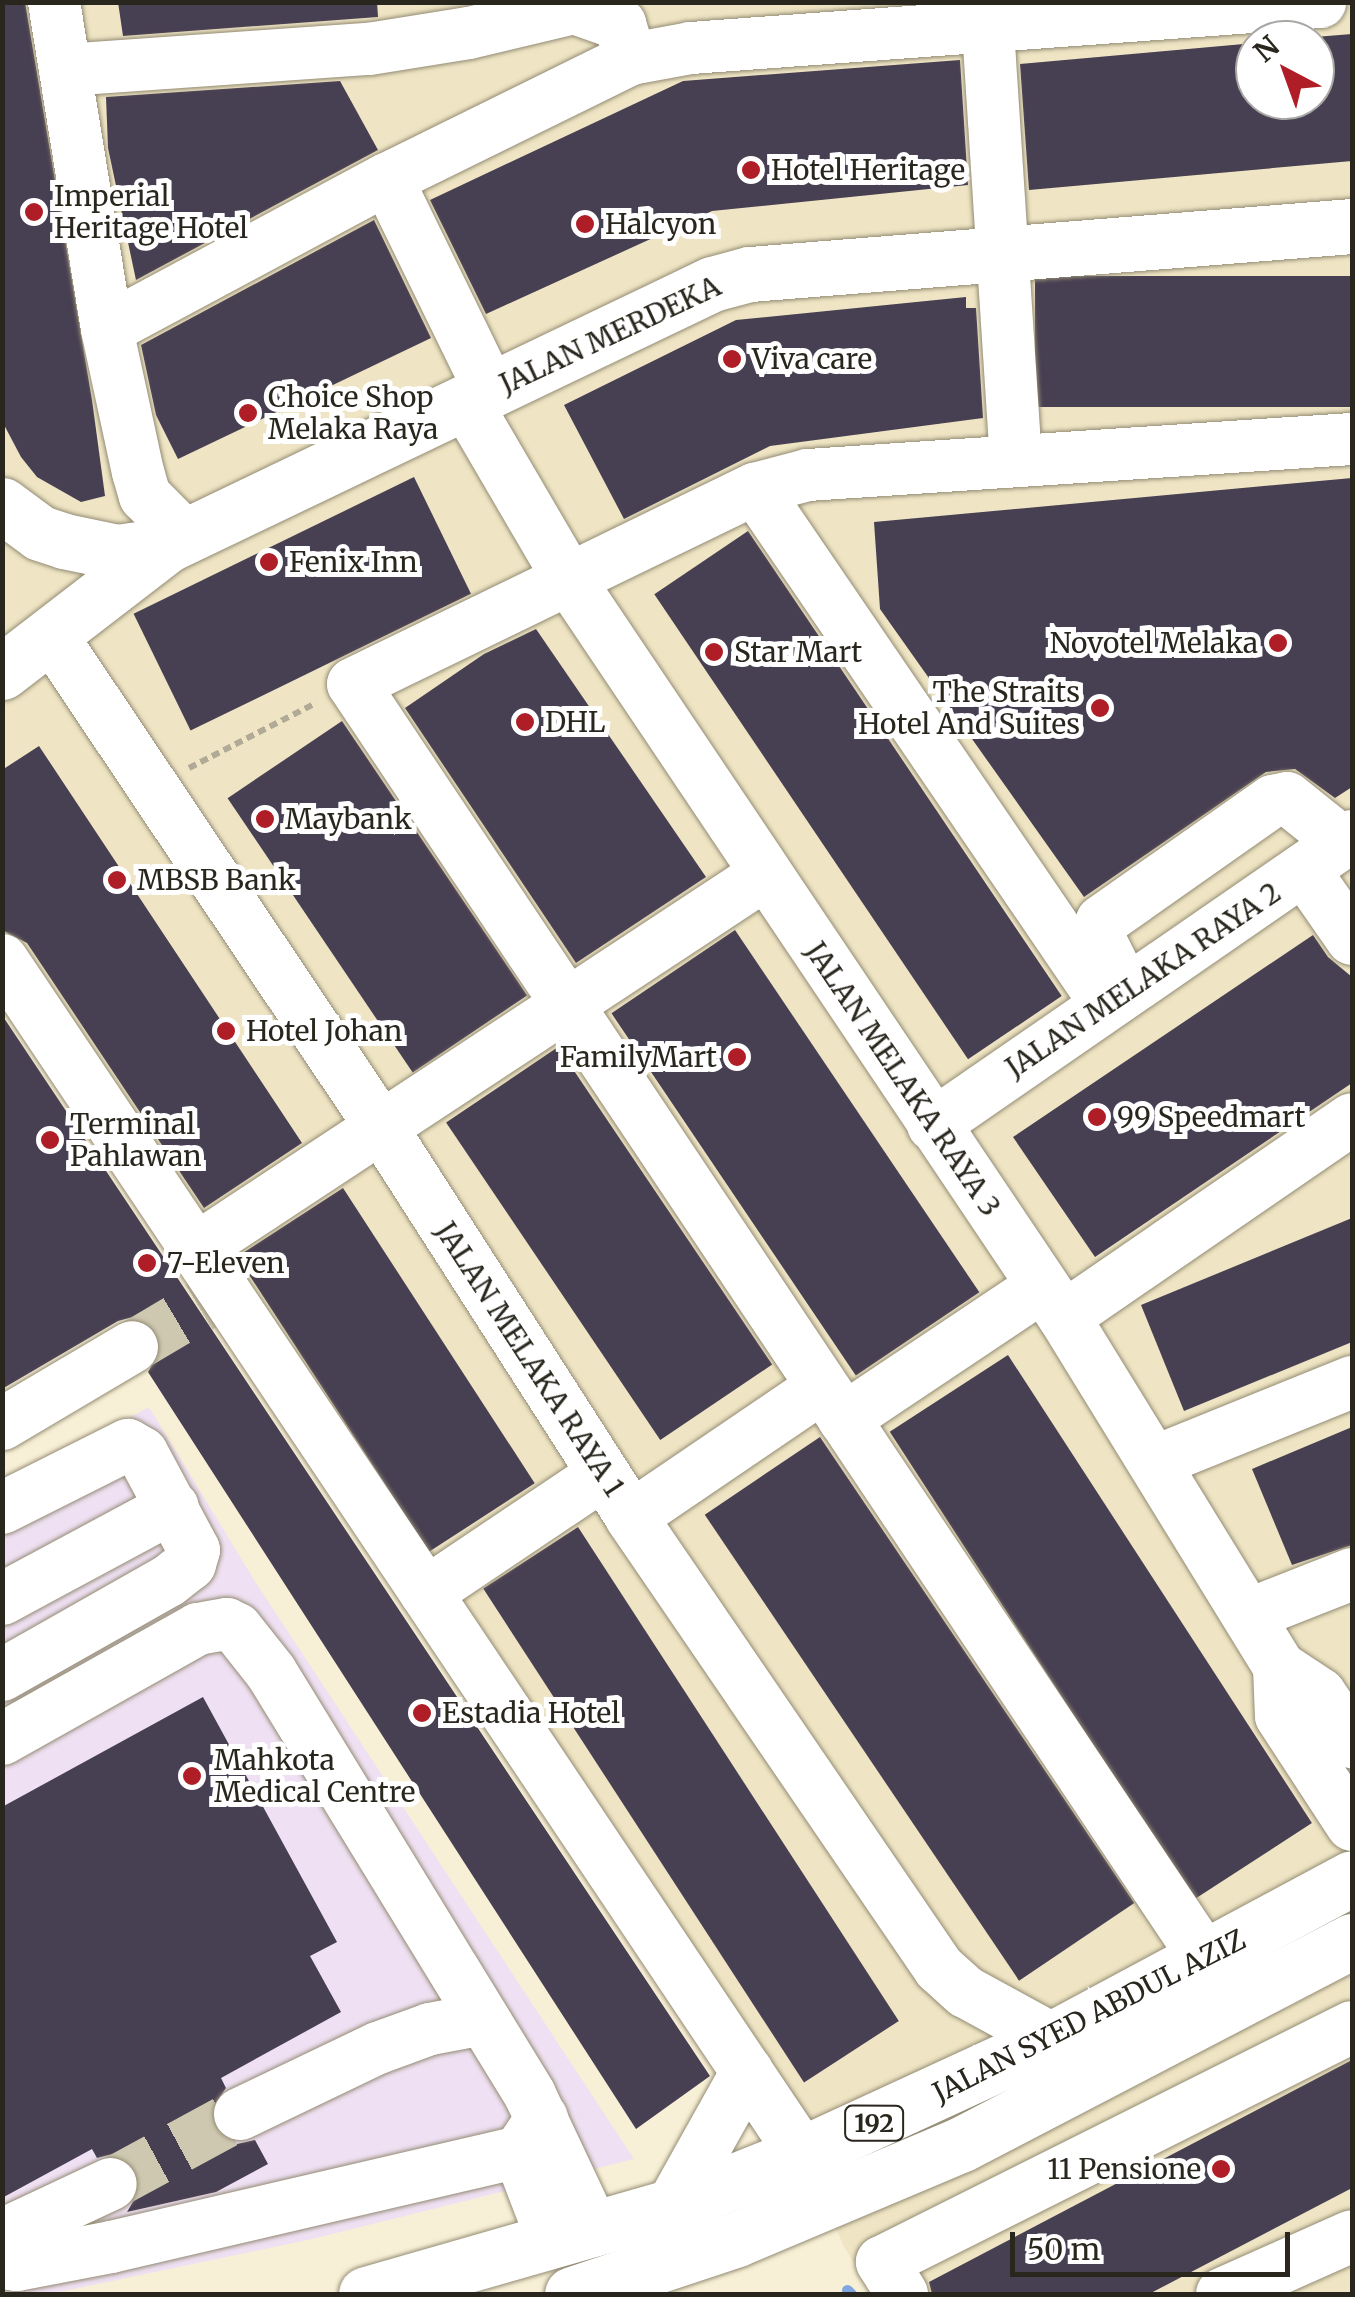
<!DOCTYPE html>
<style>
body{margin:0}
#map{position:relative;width:1355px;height:2297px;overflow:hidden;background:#f8f0d6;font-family:Merriweather,serif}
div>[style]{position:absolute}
.built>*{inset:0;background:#efe5c4}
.medical>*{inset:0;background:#efe0f3}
.stream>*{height:11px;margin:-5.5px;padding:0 5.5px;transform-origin:5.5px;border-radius:5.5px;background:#82a4e0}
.building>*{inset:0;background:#473f52;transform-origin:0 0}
.minor-tunnel>*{height:52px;margin-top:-26px;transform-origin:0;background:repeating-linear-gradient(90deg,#cfc8b1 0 52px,transparent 0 78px)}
.path>*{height:6px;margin-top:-3px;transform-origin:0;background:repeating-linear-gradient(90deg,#b0aa96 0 8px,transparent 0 13px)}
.roads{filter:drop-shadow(0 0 2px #938b74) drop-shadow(0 0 2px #938b74)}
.minor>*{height:52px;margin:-26px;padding:0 26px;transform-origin:26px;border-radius:26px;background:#fff}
.major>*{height:55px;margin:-27.5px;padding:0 27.5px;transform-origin:27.5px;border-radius:27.5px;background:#fff}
.dots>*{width:28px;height:28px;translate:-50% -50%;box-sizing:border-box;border:5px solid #fff;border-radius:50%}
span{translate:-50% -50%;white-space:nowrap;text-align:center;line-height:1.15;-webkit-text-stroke:10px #fff;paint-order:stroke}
.shield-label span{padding:2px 8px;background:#fff;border:2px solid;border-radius:8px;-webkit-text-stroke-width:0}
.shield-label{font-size:25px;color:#29261d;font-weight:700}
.poi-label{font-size:28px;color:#29261d}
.left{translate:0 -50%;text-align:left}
.right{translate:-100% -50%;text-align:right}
.street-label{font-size:28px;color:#29261d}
.frame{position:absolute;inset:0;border:5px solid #29261d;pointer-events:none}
.north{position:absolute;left:1235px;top:20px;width:100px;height:100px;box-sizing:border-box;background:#fff;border:2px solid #a9a8a5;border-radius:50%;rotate:319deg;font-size:28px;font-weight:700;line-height:40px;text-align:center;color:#29261d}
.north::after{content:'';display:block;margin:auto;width:35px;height:45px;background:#af1d26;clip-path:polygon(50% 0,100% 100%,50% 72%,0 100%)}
.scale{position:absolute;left:1010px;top:2232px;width:280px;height:45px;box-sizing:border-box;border:5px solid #29261d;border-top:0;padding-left:12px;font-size:30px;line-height:35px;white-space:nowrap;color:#29261d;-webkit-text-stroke:8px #fff;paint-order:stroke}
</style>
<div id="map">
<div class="built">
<div style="clip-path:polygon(evenodd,2px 3px,1352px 3px,1352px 2294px,873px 2294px,843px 2245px,795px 2130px,3px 943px,2px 3px,1255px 40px,1315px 40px,1315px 100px,1255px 100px,1255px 40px)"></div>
</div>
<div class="medical">
<div style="clip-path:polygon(149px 1407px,256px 1583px,634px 2159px,312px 2239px,50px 2294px,3px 2294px,3px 1486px)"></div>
</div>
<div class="stream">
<div style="left:847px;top:2290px;width:6px;rotate:45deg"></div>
</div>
<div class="building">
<div style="clip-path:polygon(2px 2px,25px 2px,92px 400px,105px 496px,81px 502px,37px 477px,21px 457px,2px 421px)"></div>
<div style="clip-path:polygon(118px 2px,377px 2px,378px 17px,123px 36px)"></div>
<div style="clip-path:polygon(1352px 34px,1352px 161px,1029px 190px,1020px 64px,1255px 43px,1255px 100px,1315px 100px,1315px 37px)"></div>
<div style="clip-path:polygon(960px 60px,968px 185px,712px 211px,486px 314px,430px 200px,683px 81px)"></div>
<div style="clip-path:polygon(340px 81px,378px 150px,136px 280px,108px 148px,106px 97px)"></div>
<div style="clip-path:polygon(374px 220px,431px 338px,178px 459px,156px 415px,141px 345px)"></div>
<div style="left:1352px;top:276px;width:131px;height:317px;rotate:90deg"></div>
<div style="clip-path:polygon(966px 297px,966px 308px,976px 308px,983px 418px,770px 446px,624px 519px,564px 405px,736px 320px)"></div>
<div style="left:414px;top:477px;width:130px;height:312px;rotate:64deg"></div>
<div style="clip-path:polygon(1352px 478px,1352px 787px,1335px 798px,1295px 769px,1266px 772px,1084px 897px,880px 609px,874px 522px)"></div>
<div style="left:748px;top:531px;width:561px;height:113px;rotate:56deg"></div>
<div style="clip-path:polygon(536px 629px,706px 877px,576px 963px,405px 708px,484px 654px)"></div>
<div style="left:342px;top:721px;width:331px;height:138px;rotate:56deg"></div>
<div style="clip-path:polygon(39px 746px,302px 1143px,204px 1208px,27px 943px,2px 930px,2px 770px)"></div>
<div style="left:735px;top:930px;width:437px;height:149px;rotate:56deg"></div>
<div style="clip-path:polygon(1313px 935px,1328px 957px,1352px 977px,1352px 1083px,1095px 1257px,1013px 1137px)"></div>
<div style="clip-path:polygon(2px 1015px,710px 2076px,636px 2129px,148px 1372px,162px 1348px,157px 1331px,148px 1321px,133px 1317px,118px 1321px,2px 1389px)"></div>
<div style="left:558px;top:1047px;width:383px;height:135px;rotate:56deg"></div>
<div style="left:343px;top:1188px;width:352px;height:126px;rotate:57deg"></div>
<div style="clip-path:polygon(1352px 1218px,1352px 1342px,1184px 1411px,1141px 1305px)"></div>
<div style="left:1008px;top:1355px;width:558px;height:141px;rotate:57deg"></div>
<div style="clip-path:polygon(1352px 1427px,1352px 1545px,1292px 1565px,1252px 1469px)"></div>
<div style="left:820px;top:1437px;width:562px;height:139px;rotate:56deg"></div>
<div style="left:578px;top:1527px;width:589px;height:113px;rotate:57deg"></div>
<div style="clip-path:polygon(203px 1697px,337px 1942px,310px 1956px,341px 2012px,221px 2078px,226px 2088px,210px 2111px,213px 2128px,224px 2139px,237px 2144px,255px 2140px,268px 2164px,216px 2192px,127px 2212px,141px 2188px,138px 2170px,127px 2159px,113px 2154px,97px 2158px,92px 2149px,2px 2198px,2px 1807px)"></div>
<div style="clip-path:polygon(1352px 2060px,1352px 2188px,1149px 2294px,932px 2294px,929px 2282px)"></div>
</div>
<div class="minor-tunnel">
<div style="left:132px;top:1347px;width:92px;rotate:-30.7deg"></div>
<div style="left:111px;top:2184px;width:147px;rotate:-28.5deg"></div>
</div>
<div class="path">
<div style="left:189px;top:768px;width:143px;rotate:-27.1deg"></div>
</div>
<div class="roads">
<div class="minor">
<div style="left:54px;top:2px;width:331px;rotate:80.8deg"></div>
<div style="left:107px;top:329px;width:146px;rotate:77.8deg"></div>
<div style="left:138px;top:472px;width:25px;rotate:74deg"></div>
<div style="left:145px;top:496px;width:57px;rotate:45deg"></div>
<div style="left:988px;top:29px;width:432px;rotate:86.3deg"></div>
<div style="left:65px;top:70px;width:305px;rotate:-4deg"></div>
<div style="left:369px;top:49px;width:101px;rotate:-9.1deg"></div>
<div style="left:469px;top:33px;width:108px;rotate:-13.4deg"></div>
<div style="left:574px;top:8px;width:49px;rotate:19.2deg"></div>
<div style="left:620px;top:24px;width:37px;rotate:73deg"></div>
<div style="left:387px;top:179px;width:237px;rotate:64deg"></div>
<div style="left:107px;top:329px;width:318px;rotate:-28.2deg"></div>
<div style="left:387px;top:179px;width:272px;rotate:-26.2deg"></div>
<div style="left:631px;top:59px;width:61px;rotate:-10.4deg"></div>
<div style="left:691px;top:48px;width:631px;rotate:-4.18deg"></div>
<div style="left:466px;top:403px;width:206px;rotate:59.7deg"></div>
<div style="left:570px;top:581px;width:886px;rotate:56.13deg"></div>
<div style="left:1064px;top:1317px;width:411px;rotate:58.4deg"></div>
<div style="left:1279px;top:1667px;width:49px;rotate:33.4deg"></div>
<div style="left:1320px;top:1694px;width:58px;rotate:56.3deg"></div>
<div style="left:755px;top:489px;width:621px;rotate:55.7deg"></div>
<div style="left:51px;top:635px;width:592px;rotate:56.15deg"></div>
<div style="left:381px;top:1127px;width:463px;rotate:57.3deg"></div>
<div style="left:631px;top:1517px;width:546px;rotate:55.67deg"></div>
<div style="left:939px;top:1968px;width:36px;rotate:42deg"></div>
<div style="left:966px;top:1992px;width:98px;rotate:28.7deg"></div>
<div style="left:1304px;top:870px;width:84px;rotate:55.2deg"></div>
<div style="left:2px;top:960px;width:1437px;rotate:56.18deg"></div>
<div style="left:1125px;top:990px;width:58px;rotate:-116.6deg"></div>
<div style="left:1099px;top:938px;width:17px;rotate:-80deg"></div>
<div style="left:1102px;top:921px;width:209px;rotate:-35.1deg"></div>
<div style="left:1273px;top:801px;width:14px;rotate:-12deg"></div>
<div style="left:1287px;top:798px;width:72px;rotate:38.8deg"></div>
<div style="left:933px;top:1125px;width:509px;rotate:-34.6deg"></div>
<div style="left:196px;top:1249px;width:680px;rotate:-33.36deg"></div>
<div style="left:1064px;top:1317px;width:349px;rotate:-34.5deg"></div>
<div style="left:844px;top:1419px;width:239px;rotate:-33.8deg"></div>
<div style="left:2px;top:1424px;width:151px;rotate:-30.6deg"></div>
<div style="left:1154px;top:1462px;width:214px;rotate:-22deg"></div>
<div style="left:2px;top:1508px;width:141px;rotate:-26.6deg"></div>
<div style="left:128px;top:1445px;width:16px;rotate:30deg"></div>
<div style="left:142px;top:1453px;width:110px;rotate:61.8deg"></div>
<div style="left:194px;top:1550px;width:15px;rotate:106deg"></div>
<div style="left:190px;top:1564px;width:28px;rotate:142deg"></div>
<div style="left:168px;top:1581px;width:191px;rotate:150.5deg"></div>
<div style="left:631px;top:1517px;width:231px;rotate:-34.2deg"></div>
<div style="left:426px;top:1593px;width:213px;rotate:-33.9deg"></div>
<div style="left:2px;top:1599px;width:194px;rotate:-28.3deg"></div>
<div style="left:1248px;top:1615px;width:112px;rotate:-21.5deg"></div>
<div style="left:1279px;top:1667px;width:49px;rotate:87.7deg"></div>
<div style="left:1281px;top:1716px;width:130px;rotate:56.9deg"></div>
<div style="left:2px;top:1739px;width:225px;rotate:-29.3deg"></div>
<div style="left:198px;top:1629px;width:29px;rotate:-10deg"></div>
<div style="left:227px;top:1624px;width:11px;rotate:27deg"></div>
<div style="left:237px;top:1629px;width:55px;rotate:51.7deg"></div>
<div style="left:271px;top:1672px;width:496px;rotate:58.5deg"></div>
<div style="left:530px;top:2095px;width:148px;rotate:64.8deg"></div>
<div style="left:1204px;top:1957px;width:1531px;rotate:-123.76deg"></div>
<div style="left:353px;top:684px;width:447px;rotate:-25.9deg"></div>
<div style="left:755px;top:489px;width:55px;rotate:-14.8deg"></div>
<div style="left:808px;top:475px;width:545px;rotate:-3.79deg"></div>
<div style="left:240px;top:2114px;width:153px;rotate:-25.6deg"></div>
<div style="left:378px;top:2048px;width:55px;rotate:-20.1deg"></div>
<div style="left:430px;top:2029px;width:54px;rotate:-10.7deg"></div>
<div style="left:519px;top:2152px;width:95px;rotate:69.1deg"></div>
<div style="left:672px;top:2206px;width:154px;rotate:-60.8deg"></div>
<div style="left:2px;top:2235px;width:120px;rotate:-25.1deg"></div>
<div style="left:2px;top:2263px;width:15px;rotate:8deg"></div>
<div style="left:17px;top:2265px;width:96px;rotate:-10.8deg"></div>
<div style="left:111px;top:2247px;width:419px;rotate:-13.1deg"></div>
<div style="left:519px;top:2152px;width:41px;rotate:-55.9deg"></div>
<div style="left:902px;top:2294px;width:38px;rotate:-122deg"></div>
<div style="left:882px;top:2262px;width:525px;rotate:-26.57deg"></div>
<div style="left:1222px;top:2294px;width:142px;rotate:-24deg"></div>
</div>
<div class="major">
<div style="left:2px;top:505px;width:47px;rotate:36.4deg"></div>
<div style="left:40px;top:533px;width:25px;rotate:18deg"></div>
<div style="left:64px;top:541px;width:54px;rotate:11.7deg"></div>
<div style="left:117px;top:552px;width:50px;rotate:-8deg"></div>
<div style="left:2px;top:672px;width:208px;rotate:-37.6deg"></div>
<div style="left:167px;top:545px;width:604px;rotate:-25.59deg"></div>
<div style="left:712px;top:284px;width:39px;rotate:-15deg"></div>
<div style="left:750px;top:274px;width:604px;rotate:-4.56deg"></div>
<div style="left:366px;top:2294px;width:318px;rotate:-16deg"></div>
<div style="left:672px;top:2206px;width:140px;rotate:-21.8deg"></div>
<div style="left:802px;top:2154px;width:275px;rotate:-24.7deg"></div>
<div style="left:1052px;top:2039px;width:340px;rotate:-28.2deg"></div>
<div style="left:572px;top:2294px;width:174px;rotate:-18.4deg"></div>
<div style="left:737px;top:2239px;width:244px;rotate:-22.9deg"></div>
<div style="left:962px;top:2144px;width:440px;rotate:-27.5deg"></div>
</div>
</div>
<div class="dots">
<div style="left:751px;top:170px;background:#af1d26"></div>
<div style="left:34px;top:212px;background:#af1d26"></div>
<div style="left:585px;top:224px;background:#af1d26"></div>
<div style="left:732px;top:359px;background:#af1d26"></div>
<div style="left:248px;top:413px;background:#af1d26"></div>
<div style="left:269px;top:562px;background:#af1d26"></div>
<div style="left:1278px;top:643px;background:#af1d26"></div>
<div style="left:714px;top:652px;background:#af1d26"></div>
<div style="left:1100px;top:708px;background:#af1d26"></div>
<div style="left:525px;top:722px;background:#af1d26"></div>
<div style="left:265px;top:819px;background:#af1d26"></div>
<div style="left:117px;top:880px;background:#af1d26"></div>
<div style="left:226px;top:1031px;background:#af1d26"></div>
<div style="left:737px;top:1057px;background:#af1d26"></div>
<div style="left:1097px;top:1117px;background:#af1d26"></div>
<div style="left:50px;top:1140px;background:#af1d26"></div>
<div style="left:147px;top:1263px;background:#af1d26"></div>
<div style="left:422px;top:1713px;background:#af1d26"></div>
<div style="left:192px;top:1776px;background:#af1d26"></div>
<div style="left:1221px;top:2169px;background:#af1d26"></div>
</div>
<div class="shield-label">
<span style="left:874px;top:2123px">192</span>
</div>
<div class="poi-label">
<span class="left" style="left:771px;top:170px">Hotel Heritage</span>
<span class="left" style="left:54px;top:212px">Imperial<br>Heritage Hotel</span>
<span class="left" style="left:605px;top:224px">Halcyon</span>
<span class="left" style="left:752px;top:359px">Viva care</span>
<span class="left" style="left:268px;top:413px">Choice Shop<br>Melaka Raya</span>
<span class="left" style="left:289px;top:562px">Fenix Inn</span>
<span class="right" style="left:1258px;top:643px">Novotel Melaka</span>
<span class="left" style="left:734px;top:652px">Star Mart</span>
<span class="right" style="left:1080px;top:708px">The Straits<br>Hotel And Suites</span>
<span class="left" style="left:545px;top:722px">DHL</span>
<span class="left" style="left:285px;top:819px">Maybank</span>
<span class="left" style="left:137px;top:880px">MBSB Bank</span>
<span class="left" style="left:246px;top:1031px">Hotel Johan</span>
<span class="right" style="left:717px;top:1057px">FamilyMart</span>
<span class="left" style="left:1117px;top:1117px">99 Speedmart</span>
<span class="left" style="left:70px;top:1140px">Terminal<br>Pahlawan</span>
<span class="left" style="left:167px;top:1263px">7-Eleven</span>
<span class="left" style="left:442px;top:1713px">Estadia Hotel</span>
<span class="left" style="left:214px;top:1776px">Mahkota<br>Medical Centre</span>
<span class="right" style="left:1201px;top:2169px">11 Pensione</span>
</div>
<div class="street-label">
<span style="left:610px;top:335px;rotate:-25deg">JALAN MERDEKA</span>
<span style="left:1143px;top:980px;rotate:-34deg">JALAN MELAKA RAYA 2</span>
<span style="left:903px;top:1079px;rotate:56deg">JALAN MELAKA RAYA 3</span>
<span style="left:530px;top:1359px;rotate:57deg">JALAN MELAKA RAYA 1</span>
<span style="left:1089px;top:2016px;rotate:-27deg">JALAN SYED ABDUL AZIZ</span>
</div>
<div class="frame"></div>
<div class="north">N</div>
<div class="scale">50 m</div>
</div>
